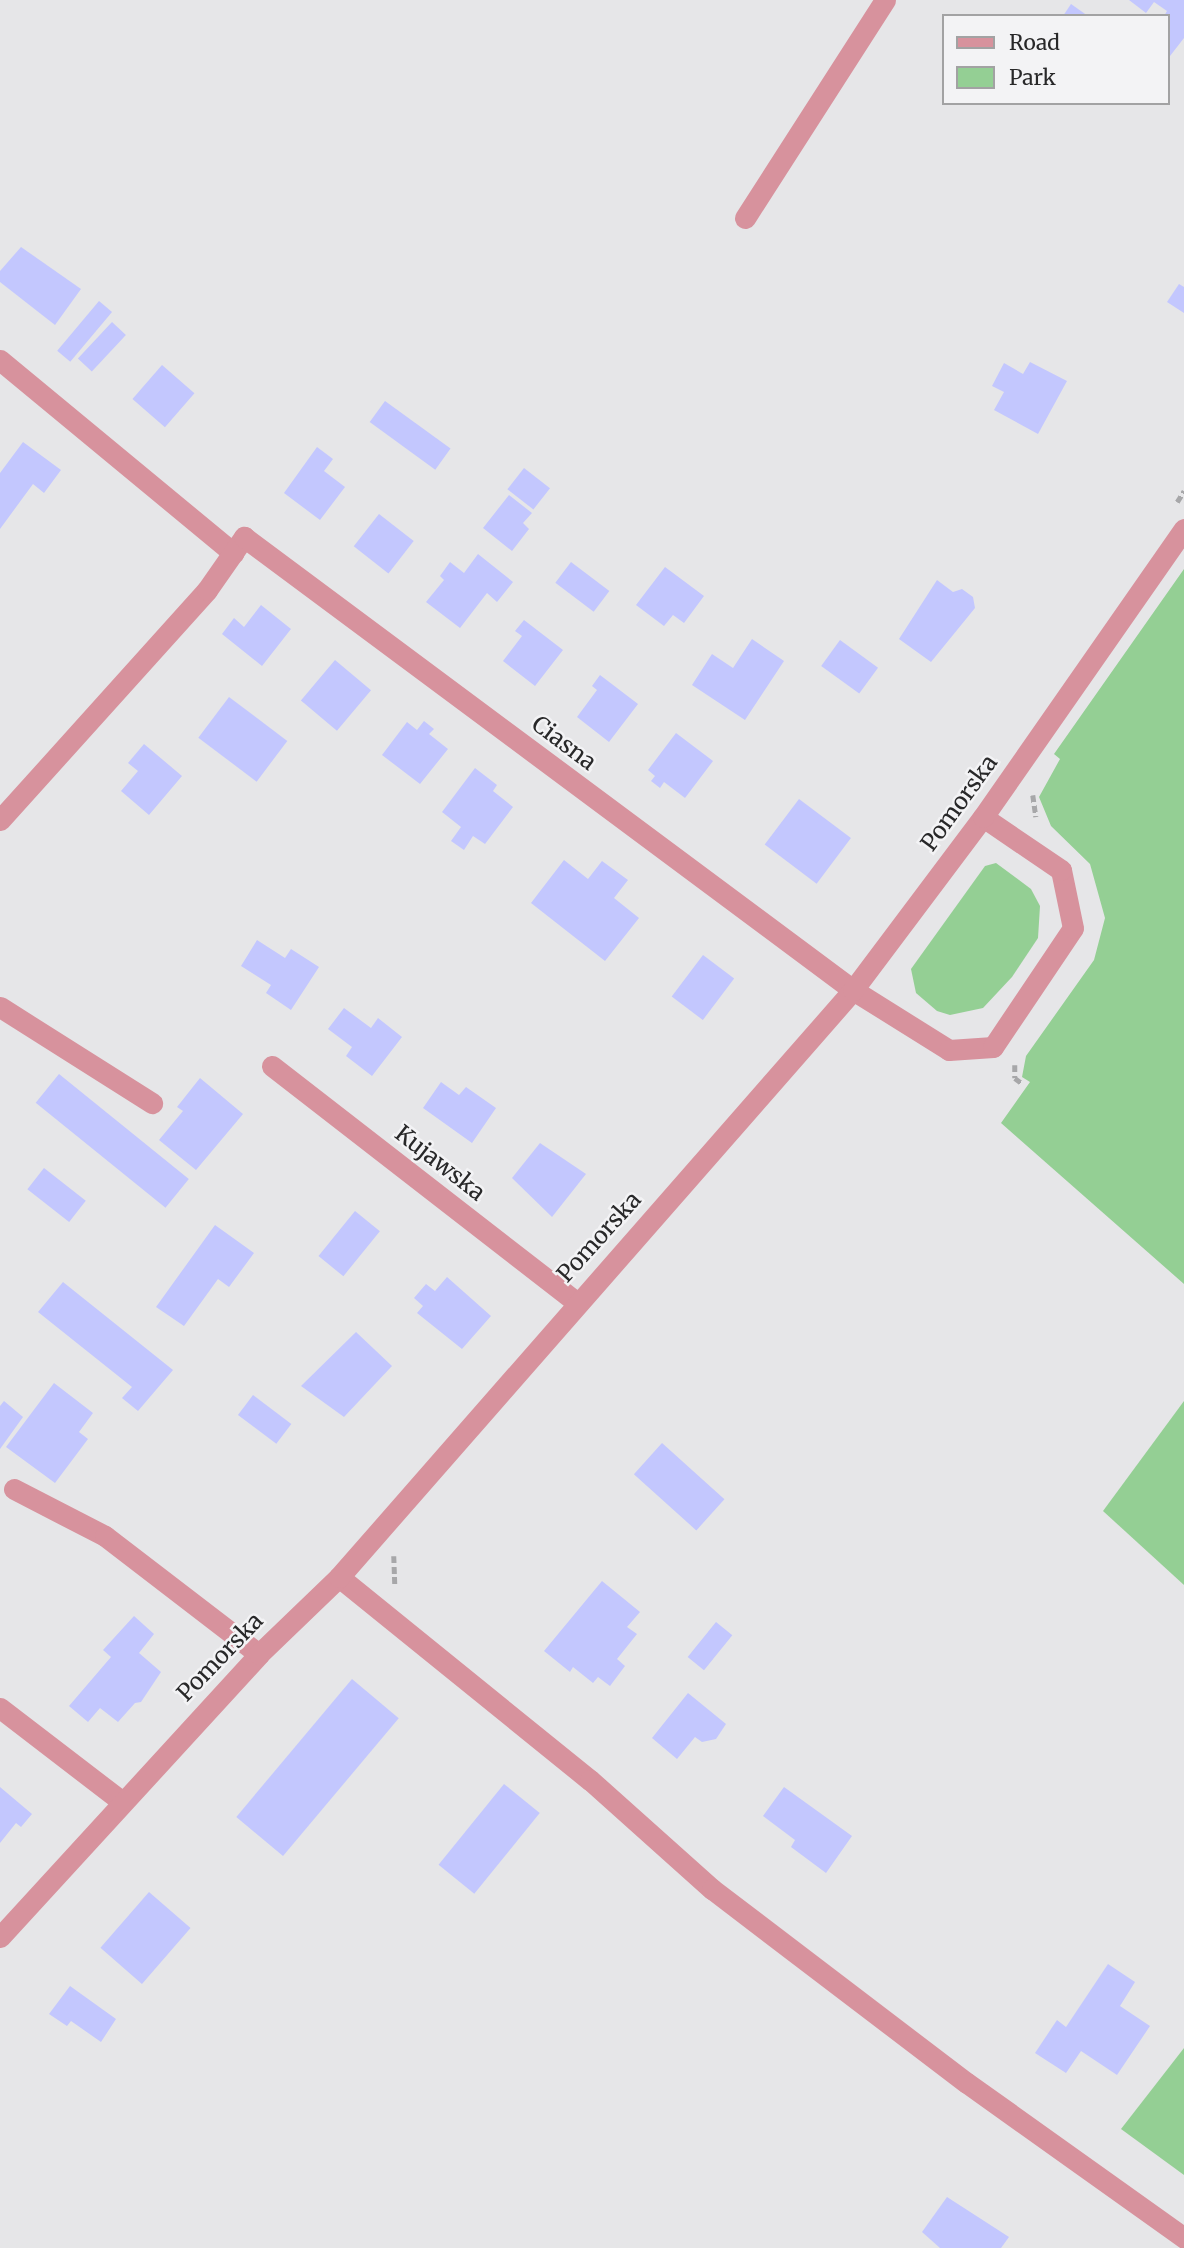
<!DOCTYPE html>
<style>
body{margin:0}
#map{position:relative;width:1184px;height:2248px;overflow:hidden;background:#e6e6e8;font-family:Merriweather,serif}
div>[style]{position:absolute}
.green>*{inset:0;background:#94cf94}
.building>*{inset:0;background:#c3c7fe;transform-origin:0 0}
.path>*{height:4.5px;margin-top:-2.25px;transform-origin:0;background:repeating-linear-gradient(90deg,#a7a7a9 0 7px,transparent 0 10.5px)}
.minor>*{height:21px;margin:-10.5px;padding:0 10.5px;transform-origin:10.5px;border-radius:10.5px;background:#d7929d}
span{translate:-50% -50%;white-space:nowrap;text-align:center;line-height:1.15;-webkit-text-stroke:5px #f3f3f5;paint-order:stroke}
.street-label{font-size:23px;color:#282829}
.legend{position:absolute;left:942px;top:14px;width:228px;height:91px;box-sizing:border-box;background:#f3f3f5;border:2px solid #a2a2a3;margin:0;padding:9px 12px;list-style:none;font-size:21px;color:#282829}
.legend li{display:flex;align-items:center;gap:14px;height:35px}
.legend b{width:35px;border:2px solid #a2a2a3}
</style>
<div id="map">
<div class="green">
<div style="clip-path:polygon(1184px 569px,1184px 1284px,1001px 1123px,1030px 1082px,1022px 1077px,1026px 1056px,1094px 960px,1105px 918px,1090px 864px,1051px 826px,1039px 797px,1060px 759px,1054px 754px)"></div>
<div style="clip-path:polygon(996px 863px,1031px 889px,1040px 906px,1038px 938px,1012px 977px,983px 1008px,950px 1015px,937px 1011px,916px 993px,911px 969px,985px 866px)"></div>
<div style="clip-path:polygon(1184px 1401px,1184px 1585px,1103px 1511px)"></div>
<div style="clip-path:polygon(1184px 2048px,1184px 2175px,1121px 2129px)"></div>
</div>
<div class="building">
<div style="clip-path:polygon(1129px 0,1184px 0,1184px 38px,1170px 56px,1168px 16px,1164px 16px,1167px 11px,1154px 2px,1146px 13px)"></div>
<div style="clip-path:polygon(1071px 4px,1088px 16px,1063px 16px)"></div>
<div style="clip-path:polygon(21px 247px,81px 289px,55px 325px,0 282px,0 271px)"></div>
<div style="clip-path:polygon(1179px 284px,1184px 287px,1184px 313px,1167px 302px)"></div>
<div style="left:99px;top:301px;width:17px;height:65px;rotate:40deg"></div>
<div style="left:112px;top:322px;width:19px;height:50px;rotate:43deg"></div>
<div style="clip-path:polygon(1030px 362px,1067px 381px,1038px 434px,994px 410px,1004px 392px,992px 386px,1004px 363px,1023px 374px)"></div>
<div style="left:162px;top:365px;width:43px;height:45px;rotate:41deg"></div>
<div style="left:385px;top:401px;width:81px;height:26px;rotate:36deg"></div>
<div style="clip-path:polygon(23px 442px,61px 470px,44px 493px,33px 484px,0 529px,0 473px)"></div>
<div style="clip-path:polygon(317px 447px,333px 459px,324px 471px,345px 487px,320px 520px,284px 493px)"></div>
<div style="left:524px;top:468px;width:33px;height:27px;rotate:38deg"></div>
<div style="clip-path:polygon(509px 495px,532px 513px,523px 523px,529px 529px,512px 551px,483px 528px)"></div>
<div style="left:379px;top:514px;width:44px;height:41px;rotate:38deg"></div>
<div style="clip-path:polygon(478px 554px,513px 582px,497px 602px,487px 593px,460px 628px,426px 602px,444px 580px,440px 576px,450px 562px,464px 573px)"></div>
<div style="left:571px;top:562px;width:48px;height:26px;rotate:37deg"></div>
<div style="clip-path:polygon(665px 567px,704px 596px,684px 623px,673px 615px,664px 626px,636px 605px)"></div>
<div style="clip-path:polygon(937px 580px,953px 592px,962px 589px,973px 597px,975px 608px,931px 662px,899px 639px)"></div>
<div style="clip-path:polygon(261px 605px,291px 629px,262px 666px,222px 634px,234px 618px,244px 627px)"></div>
<div style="clip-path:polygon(524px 620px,563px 650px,535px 686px,503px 661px,522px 636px,515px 631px)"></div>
<div style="clip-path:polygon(752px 639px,784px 661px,745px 720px,692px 685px,712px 654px,733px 668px)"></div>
<div style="left:840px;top:640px;width:47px;height:32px;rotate:36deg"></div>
<div style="left:335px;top:660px;width:47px;height:53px;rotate:40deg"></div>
<div style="clip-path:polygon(600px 675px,638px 704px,609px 742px,577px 717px,597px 690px,592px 686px)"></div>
<div style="left:229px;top:697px;width:73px;height:51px;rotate:37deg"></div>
<div style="clip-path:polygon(424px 721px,434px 729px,429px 734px,448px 749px,420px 784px,382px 755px,407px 722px,417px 730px)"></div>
<div style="clip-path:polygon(676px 733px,713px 761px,685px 798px,664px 782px,660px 788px,651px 781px,655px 776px,648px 770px)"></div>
<div style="clip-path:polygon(144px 744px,182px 776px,149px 815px,121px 791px,138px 771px,128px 763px)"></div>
<div style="clip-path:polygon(475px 768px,497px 785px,493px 791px,513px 807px,485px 844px,473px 836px,464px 850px,451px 841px,461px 827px,442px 812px)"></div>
<div style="left:799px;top:799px;width:65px;height:57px;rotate:37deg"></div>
<div style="clip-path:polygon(564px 860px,588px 879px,602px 861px,628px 880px,614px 898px,639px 918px,605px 961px,531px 903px)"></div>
<div style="clip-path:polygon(257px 940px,285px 958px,291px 949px,319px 967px,291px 1010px,266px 993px,271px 985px,241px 966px)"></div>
<div style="left:703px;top:955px;width:39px;height:52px;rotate:37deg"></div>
<div style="clip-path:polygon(344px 1008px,371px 1028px,378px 1018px,402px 1037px,372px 1076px,346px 1056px,352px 1047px,328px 1029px)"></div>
<div style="left:59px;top:1074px;width:167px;height:37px;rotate:39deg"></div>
<div style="clip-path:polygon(200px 1078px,243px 1114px,196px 1170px,159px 1140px,183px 1111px,177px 1107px)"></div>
<div style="clip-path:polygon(441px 1082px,459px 1095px,466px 1087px,496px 1108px,472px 1143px,423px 1108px)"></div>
<div style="clip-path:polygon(540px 1143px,586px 1174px,552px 1217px,512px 1178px)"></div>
<div style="left:44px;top:1168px;width:53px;height:27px;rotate:38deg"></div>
<div style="left:355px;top:1211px;width:32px;height:58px;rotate:39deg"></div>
<div style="clip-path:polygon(215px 1225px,254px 1253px,229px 1287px,218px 1279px,184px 1326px,156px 1307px)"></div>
<div style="clip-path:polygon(447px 1277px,491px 1316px,462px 1349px,417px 1313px,423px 1306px,414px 1298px,426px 1284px,435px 1291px)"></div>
<div style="clip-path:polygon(63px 1282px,173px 1370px,138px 1411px,122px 1398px,132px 1387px,38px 1312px)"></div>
<div style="clip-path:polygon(356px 1332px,392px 1366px,344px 1417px,301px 1386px)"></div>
<div style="clip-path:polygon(54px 1383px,93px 1413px,79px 1432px,88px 1439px,55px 1483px,6px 1447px)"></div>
<div style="left:253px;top:1395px;width:48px;height:25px;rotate:37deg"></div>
<div style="clip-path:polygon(4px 1401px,23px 1417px,0 1449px,0 1406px)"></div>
<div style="left:662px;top:1443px;width:84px;height:42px;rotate:42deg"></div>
<div style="clip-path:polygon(602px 1581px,640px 1612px,627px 1627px,637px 1634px,617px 1659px,625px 1666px,610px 1686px,598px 1677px,593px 1683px,573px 1667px,570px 1672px,544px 1651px)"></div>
<div style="clip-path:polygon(134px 1616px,154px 1634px,139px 1653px,161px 1672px,141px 1702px,135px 1703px,118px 1722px,100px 1708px,88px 1722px,69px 1706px,111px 1657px,103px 1650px)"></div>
<div style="left:716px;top:1622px;width:21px;height:45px;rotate:39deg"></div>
<div style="left:352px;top:1679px;width:61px;height:180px;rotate:40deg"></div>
<div style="clip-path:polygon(688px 1693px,726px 1724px,716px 1739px,702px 1742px,695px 1737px,677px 1759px,652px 1738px)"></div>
<div style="left:504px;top:1784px;width:46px;height:104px;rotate:39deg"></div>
<div style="clip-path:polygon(0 1787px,32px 1814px,21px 1827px,16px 1823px,0 1843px)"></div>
<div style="clip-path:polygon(784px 1787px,852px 1836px,826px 1873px,791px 1847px,795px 1840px,763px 1816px)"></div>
<div style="left:149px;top:1892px;width:55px;height:74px;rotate:41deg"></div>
<div style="clip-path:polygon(1108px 1964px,1135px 1982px,1120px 2006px,1150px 2026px,1117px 2075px,1081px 2051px,1066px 2073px,1035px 2053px,1057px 2020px,1066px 2027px)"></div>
<div style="clip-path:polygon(70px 1986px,116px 2019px,101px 2042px,71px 2021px,67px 2026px,49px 2014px)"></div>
<div style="clip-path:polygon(947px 2197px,1009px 2237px,1001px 2248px,940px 2248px,922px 2232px)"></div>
</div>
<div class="path">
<div style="left:1177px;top:502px;width:13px;rotate:-58deg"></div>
<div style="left:1033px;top:795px;width:22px;rotate:82deg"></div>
<div style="left:1015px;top:1065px;width:13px;rotate:90deg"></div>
<div style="left:1015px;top:1078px;width:10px;rotate:37deg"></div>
<div style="left:394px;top:1556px;width:30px;rotate:88deg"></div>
</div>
<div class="minor">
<div style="left:745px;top:218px;width:259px;rotate:-57.3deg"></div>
<div style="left:0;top:360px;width:303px;rotate:39.6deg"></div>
<div style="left:0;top:820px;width:309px;rotate:-48deg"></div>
<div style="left:207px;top:590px;width:65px;rotate:-55.1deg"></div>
<div style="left:244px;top:537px;width:759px;rotate:36.64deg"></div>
<div style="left:853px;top:990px;width:113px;rotate:32deg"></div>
<div style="left:949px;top:1050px;width:44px;rotate:-3.9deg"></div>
<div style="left:993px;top:1047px;width:143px;rotate:-56.1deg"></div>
<div style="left:1073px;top:928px;width:59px;rotate:-101.7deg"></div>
<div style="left:1061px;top:870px;width:94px;rotate:-145.8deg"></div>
<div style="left:0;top:1007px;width:180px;rotate:32.3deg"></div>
<div style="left:272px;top:1066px;width:385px;rotate:37.8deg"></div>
<div style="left:14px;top:1489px;width:102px;rotate:27.3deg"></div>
<div style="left:105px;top:1536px;width:194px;rotate:37.5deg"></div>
<div style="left:339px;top:1577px;width:323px;rotate:39deg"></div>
<div style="left:590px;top:1780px;width:164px;rotate:41.8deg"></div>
<div style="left:712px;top:1889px;width:320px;rotate:37.3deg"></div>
<div style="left:967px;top:2083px;width:267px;rotate:35.5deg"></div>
<div style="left:0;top:1708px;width:151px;rotate:37.5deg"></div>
<div style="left:0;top:1937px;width:384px;rotate:-47.5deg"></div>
<div style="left:259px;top:1654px;width:111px;rotate:-43.9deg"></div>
<div style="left:339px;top:1577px;width:780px;rotate:-48.79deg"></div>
<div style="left:853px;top:990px;width:216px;rotate:-53.1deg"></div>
<div style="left:983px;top:817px;width:351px;rotate:-55.1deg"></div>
</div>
<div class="street-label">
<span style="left:564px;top:743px;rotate:37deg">Ciasna</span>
<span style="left:959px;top:803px;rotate:-54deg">Pomorska</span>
<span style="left:440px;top:1163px;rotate:38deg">Kujawska</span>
<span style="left:599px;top:1237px;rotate:-48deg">Pomorska</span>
<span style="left:220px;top:1657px;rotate:-46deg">Pomorska</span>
</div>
<ul class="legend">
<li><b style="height:9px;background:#d7929d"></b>Road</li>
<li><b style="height:19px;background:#94cf94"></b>Park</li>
</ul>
</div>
